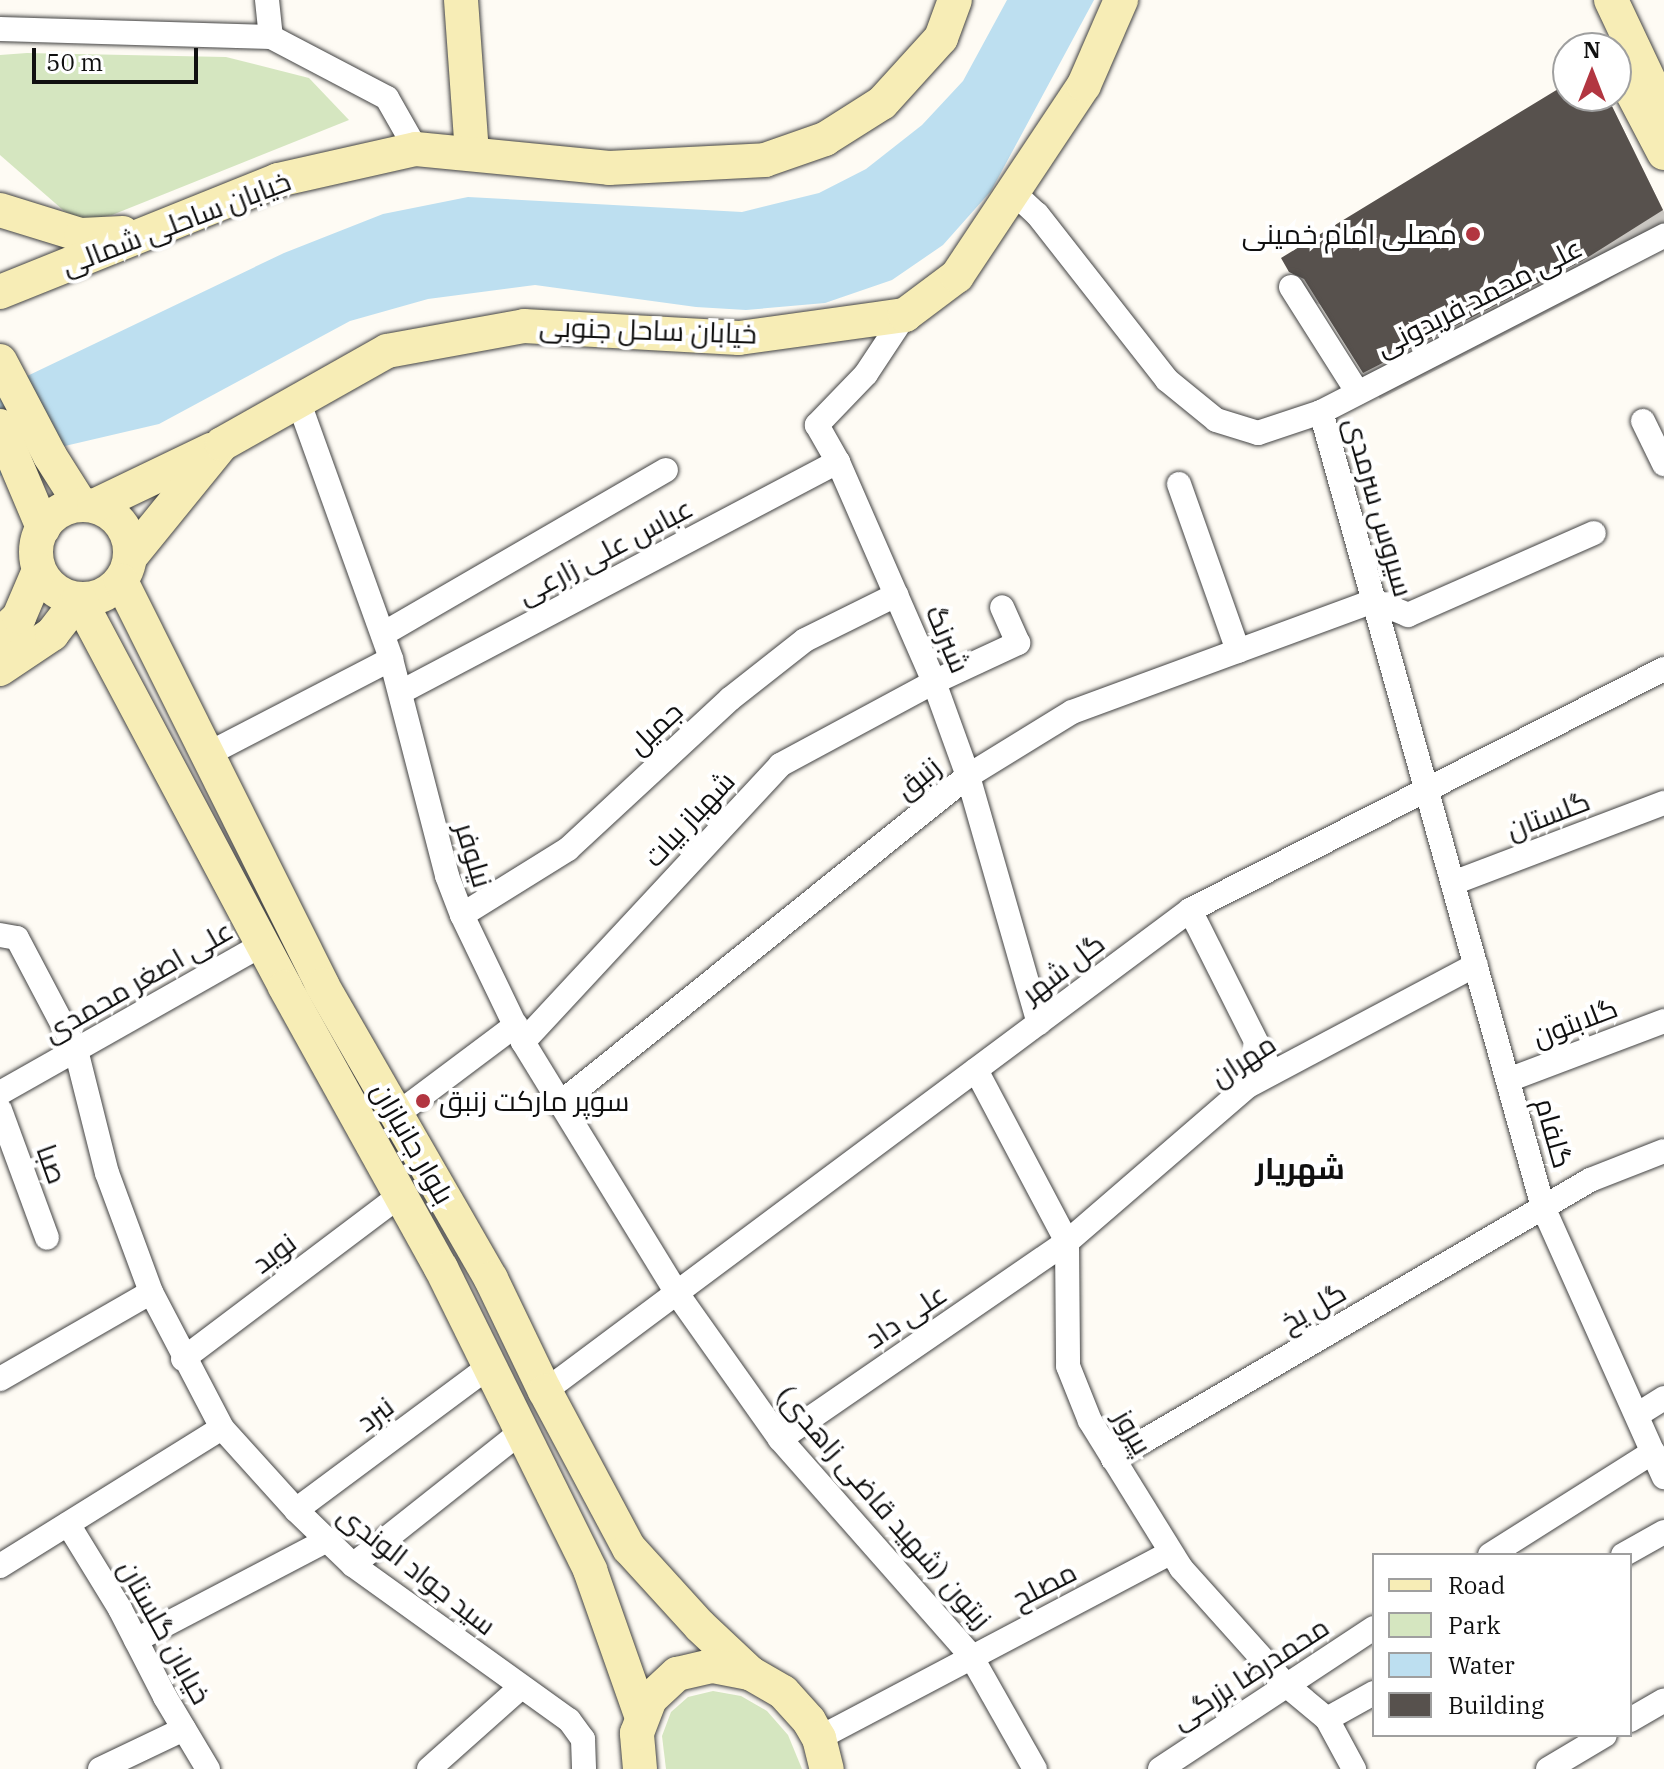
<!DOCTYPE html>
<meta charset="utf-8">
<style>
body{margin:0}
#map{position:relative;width:1664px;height:1769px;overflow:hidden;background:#fefbf4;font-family:"IBM Plex Serif",Cairo,serif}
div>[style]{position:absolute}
.green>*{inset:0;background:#d5e6c0}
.water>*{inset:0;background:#bddff0}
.shadow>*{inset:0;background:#0003}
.building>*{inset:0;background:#57514d}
.roads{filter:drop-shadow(0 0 2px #434343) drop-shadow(0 0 2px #434343)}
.street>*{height:24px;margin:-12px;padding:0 12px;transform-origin:12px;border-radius:12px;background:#fff}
.secondary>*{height:34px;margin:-17px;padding:0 17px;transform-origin:17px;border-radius:17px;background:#f7edb6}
.secondary>.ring{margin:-17px;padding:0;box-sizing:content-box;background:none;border:34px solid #f7edb6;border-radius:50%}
.dots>*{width:22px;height:22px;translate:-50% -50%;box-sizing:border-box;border:4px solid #fff;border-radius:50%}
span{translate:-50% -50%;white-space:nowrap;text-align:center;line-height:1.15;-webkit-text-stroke:8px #fff;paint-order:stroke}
.street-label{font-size:28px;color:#101010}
.poi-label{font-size:28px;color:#101010}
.right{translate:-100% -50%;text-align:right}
.left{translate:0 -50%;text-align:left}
.neighbourhood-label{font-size:30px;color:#101010;font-weight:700}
.legend{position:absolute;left:1372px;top:1553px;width:260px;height:184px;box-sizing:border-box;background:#fff;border:2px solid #9f9f9f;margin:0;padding:10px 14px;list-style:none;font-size:24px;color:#101010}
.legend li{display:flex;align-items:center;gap:16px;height:40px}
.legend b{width:40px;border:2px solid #9f9f9f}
.north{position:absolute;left:1552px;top:32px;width:80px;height:80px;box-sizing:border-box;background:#fff;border:2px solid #9f9f9f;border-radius:50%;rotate:0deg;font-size:22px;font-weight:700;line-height:32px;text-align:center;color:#101010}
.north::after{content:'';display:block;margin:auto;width:28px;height:36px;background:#b23641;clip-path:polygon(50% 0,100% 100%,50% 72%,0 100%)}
.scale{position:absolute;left:32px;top:48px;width:166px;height:36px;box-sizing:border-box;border:4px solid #101010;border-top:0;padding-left:10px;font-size:24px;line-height:28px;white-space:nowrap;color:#101010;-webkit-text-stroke:6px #fff;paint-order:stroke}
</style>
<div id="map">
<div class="green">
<div style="clip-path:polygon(27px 53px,226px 57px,309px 78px,349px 120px,112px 215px,82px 221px,63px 210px,0 155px,0 55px)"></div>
<div style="clip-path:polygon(713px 1691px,741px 1696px,767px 1711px,788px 1735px,802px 1769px,666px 1769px,662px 1736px,671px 1712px,688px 1697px)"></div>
</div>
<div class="water">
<div style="clip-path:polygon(1007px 0,1094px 0,991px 191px,943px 245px,892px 280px,825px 303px,746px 310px,696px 307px,535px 285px,428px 299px,350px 321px,159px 424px,52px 449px,0 476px,0 389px,284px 253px,383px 214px,468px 197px,742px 212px,819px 193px,866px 169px,922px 125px,963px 81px)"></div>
</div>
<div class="shadow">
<div style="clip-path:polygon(1568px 85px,1568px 96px,1607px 96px,1664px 212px,1664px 245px,1597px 287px,1380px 399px,1321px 305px,1306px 299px,1291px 271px)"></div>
</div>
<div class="building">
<div style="clip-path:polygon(1568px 83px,1568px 96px,1607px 96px,1663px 210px,1582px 261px,1363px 373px,1304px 279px,1289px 272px,1281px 258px)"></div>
</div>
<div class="roads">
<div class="street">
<div style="left:267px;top:0;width:37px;rotate:84deg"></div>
<div style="left:0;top:29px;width:271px;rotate:1.7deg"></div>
<div style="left:271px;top:37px;width:131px;rotate:27.7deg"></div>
<div style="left:387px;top:98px;width:59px;rotate:60.4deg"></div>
<div style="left:1013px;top:192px;width:33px;rotate:43deg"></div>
<div style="left:1037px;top:214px;width:211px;rotate:51.9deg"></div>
<div style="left:1167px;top:380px;width:63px;rotate:39.2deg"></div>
<div style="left:1216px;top:420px;width:44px;rotate:17.2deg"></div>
<div style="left:1258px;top:433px;width:66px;rotate:-18.4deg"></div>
<div style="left:1321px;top:412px;width:386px;rotate:-27.2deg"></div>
<div style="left:1291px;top:287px;width:125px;rotate:57.7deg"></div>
<div style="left:905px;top:315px;width:71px;rotate:123.5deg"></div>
<div style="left:866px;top:374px;width:71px;rotate:133.9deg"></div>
<div style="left:817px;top:425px;width:43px;rotate:60.4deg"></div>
<div style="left:838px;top:462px;width:240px;rotate:66.4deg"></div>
<div style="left:934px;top:682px;width:100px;rotate:70.1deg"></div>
<div style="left:968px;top:776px;width:257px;rotate:74deg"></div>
<div style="left:298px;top:400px;width:275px;rotate:70.2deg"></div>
<div style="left:391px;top:659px;width:224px;rotate:75.5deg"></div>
<div style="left:447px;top:876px;width:42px;rotate:69deg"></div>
<div style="left:462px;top:915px;width:141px;rotate:64.3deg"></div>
<div style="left:523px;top:1042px;width:293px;rotate:58.5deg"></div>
<div style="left:676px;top:1292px;width:180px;rotate:54.7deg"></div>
<div style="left:780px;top:1439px;width:289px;rotate:48.6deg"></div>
<div style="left:971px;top:1656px;width:130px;rotate:60.5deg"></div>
<div style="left:1321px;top:412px;width:825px;rotate:74.4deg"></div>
<div style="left:1543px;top:1207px;width:296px;rotate:65.9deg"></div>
<div style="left:1643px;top:421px;width:48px;rotate:64deg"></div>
<div style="left:1179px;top:484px;width:177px;rotate:70.5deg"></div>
<div style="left:383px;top:634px;width:327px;rotate:-30.1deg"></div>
<div style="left:401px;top:692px;width:494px;rotate:-27.8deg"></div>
<div style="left:208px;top:754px;width:206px;rotate:-27.4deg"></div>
<div style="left:1453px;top:883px;width:226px;rotate:-20.8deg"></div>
<div style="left:1190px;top:910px;width:182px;rotate:63.3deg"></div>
<div style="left:462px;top:915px;width:125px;rotate:-31.9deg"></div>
<div style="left:568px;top:849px;width:221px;rotate:-42.8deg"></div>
<div style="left:730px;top:699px;width:95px;rotate:-38.2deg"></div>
<div style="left:805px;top:640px;width:102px;rotate:-26.3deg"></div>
<div style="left:0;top:935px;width:17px;rotate:10deg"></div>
<div style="left:17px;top:938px;width:127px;rotate:62.2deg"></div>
<div style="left:76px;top:1050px;width:127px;rotate:75.9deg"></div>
<div style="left:107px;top:1173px;width:127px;rotate:69.7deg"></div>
<div style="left:151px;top:1292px;width:153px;rotate:62.4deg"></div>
<div style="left:222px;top:1428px;width:110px;rotate:47.9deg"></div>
<div style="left:296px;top:1510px;width:79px;rotate:44deg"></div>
<div style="left:353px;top:1565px;width:266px;rotate:35.7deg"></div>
<div style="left:569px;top:1720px;width:24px;rotate:54deg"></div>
<div style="left:583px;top:1739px;width:30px;rotate:88deg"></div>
<div style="left:523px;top:1042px;width:378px;rotate:-47.1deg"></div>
<div style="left:780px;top:765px;width:175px;rotate:-28.3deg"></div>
<div style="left:934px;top:682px;width:93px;rotate:-24.9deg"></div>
<div style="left:1018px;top:643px;width:39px;rotate:-114deg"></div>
<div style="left:976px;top:1070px;width:195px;rotate:62.1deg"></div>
<div style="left:1067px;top:1242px;width:124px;rotate:89.5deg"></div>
<div style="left:1068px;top:1366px;width:59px;rotate:68.2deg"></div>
<div style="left:1090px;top:1421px;width:173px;rotate:58.2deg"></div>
<div style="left:1181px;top:1568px;width:156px;rotate:48.1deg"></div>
<div style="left:1285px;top:1684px;width:55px;rotate:39.8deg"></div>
<div style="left:1327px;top:1719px;width:57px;rotate:61.6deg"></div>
<div style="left:1508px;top:1080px;width:167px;rotate:-20.7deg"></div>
<div style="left:0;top:1093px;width:302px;rotate:-29.5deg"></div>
<div style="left:559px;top:1104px;width:524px;rotate:-38.73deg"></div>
<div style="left:968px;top:776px;width:122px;rotate:-31.6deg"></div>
<div style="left:1072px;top:712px;width:322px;rotate:-20.2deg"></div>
<div style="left:1374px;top:601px;width:37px;rotate:22deg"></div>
<div style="left:1408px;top:615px;width:203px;rotate:-23.8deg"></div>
<div style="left:0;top:1110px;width:136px;rotate:69.8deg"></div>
<div style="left:396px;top:1115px;width:150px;rotate:-36.9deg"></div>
<div style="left:183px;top:1359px;width:273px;rotate:-37deg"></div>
<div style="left:0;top:1379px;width:174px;rotate:-29.9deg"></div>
<div style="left:545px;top:1391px;width:805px;rotate:-36.71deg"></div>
<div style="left:1190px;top:910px;width:532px;rotate:-26.95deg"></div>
<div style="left:1637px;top:1415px;width:32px;rotate:-32deg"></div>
<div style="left:780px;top:1439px;width:348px;rotate:-34.5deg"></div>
<div style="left:1067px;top:1242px;width:239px;rotate:-40.8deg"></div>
<div style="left:1248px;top:1086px;width:258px;rotate:-28deg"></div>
<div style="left:1113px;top:1459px;width:553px;rotate:-30.32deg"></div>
<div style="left:1590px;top:1180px;width:79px;rotate:-21.4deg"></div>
<div style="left:296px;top:1510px;width:242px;rotate:-36.6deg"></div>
<div style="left:68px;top:1524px;width:100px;rotate:58.5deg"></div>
<div style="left:120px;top:1609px;width:99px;rotate:62.9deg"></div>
<div style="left:165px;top:1697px;width:84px;rotate:59.2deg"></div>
<div style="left:1490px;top:1555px;width:193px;rotate:-32.3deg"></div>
<div style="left:1623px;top:1555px;width:47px;rotate:-29.3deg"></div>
<div style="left:353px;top:1565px;width:216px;rotate:-38.4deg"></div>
<div style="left:0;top:1566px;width:261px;rotate:-31.9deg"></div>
<div style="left:136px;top:1640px;width:216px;rotate:-27.6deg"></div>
<div style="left:1327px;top:1719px;width:54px;rotate:-29deg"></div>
<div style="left:1630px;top:1720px;width:39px;rotate:-30deg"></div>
<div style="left:819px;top:1738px;width:397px;rotate:-27.8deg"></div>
<div style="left:100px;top:1769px;width:93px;rotate:-25.5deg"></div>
<div style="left:429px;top:1769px;width:123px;rotate:-41.7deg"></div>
<div style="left:1160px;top:1769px;width:256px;rotate:-33.4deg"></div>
<div style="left:1548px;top:1769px;width:66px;rotate:-30.8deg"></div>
</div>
<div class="secondary">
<div style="left:461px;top:0;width:154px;rotate:85.9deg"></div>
<div style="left:1611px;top:0;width:124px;rotate:64.7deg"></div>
<div style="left:1632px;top:92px;width:69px;rotate:62.3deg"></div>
<div style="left:0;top:210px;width:85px;rotate:17.2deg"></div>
<div style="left:81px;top:235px;width:42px;rotate:-2.7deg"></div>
<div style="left:0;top:292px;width:300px;rotate:-21.9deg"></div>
<div style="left:278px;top:180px;width:141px;rotate:-12.7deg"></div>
<div style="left:416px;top:149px;width:194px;rotate:5.6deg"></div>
<div style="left:609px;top:168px;width:156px;rotate:-2.9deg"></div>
<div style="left:765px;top:160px;width:64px;rotate:-19.3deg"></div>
<div style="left:825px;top:139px;width:67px;rotate:-32.3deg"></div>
<div style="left:882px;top:103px;width:88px;rotate:-47.8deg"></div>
<div style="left:941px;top:38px;width:40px;rotate:-69.8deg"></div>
<div style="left:0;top:361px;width:107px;rotate:62.2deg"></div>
<div style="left:50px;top:456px;width:58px;rotate:57.7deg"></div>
<div style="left:0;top:426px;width:111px;rotate:67.1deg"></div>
<div class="ring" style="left:36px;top:505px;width:60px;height:60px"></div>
<div style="left:94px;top:506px;width:130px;rotate:-25.6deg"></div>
<div style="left:131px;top:556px;width:144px;rotate:-50.9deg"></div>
<div style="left:222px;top:444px;width:189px;rotate:-29.4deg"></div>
<div style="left:387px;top:351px;width:139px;rotate:-10.3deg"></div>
<div style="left:524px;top:326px;width:215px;rotate:3.2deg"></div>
<div style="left:739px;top:338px;width:168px;rotate:-7.9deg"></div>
<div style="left:905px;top:315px;width:65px;rotate:-36.9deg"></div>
<div style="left:957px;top:276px;width:229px;rotate:-56.4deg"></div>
<div style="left:1084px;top:85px;width:93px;rotate:-66.5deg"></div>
<div style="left:121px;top:581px;width:451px;rotate:63.5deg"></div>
<div style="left:322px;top:985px;width:339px;rotate:60.1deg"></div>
<div style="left:491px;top:1279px;width:124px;rotate:64.3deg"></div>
<div style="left:545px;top:1391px;width:178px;rotate:61.9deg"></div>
<div style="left:629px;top:1548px;width:105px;rotate:47.7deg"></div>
<div style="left:700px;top:1626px;width:69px;rotate:43.2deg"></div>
<div style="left:0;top:635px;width:26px;rotate:-43deg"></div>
<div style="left:19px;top:617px;width:51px;rotate:-66.9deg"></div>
<div style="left:0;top:669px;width:63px;rotate:-33.9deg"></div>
<div style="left:52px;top:634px;width:44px;rotate:-52.4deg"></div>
<div style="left:79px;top:599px;width:439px;rotate:62deg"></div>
<div style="left:285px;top:987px;width:321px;rotate:61deg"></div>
<div style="left:441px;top:1268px;width:337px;rotate:63.7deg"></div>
<div style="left:590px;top:1570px;width:154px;rotate:70.6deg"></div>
<div style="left:640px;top:1769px;width:36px;rotate:-95deg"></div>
<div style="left:637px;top:1733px;width:36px;rotate:-69deg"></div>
<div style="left:650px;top:1699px;width:37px;rotate:-43deg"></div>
<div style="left:677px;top:1674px;width:37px;rotate:-13deg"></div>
<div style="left:713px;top:1666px;width:38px;rotate:11deg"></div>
<div style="left:750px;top:1673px;width:38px;rotate:30deg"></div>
<div style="left:783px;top:1692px;width:39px;rotate:48deg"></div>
<div style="left:809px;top:1721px;width:20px;rotate:60deg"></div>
<div style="left:819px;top:1738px;width:32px;rotate:76deg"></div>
</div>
</div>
<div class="dots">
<div style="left:1473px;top:234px;background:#b23641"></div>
<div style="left:423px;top:1101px;background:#b23641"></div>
</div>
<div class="street-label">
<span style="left:176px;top:223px;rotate:-21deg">خیابان ساحلی شمالی</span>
<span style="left:1479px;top:297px;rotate:-27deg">علی محمد فریدونی</span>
<span style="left:648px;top:330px;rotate:2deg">خیابان ساحل جنوبی</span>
<span style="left:1379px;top:507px;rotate:74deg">سیروس سرمدی</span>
<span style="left:605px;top:551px;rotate:-28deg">عباس علی زارعی</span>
<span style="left:948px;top:639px;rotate:67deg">شبرنگ</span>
<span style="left:655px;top:728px;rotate:-43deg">جمیل</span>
<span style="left:918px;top:778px;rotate:-39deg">زنبق</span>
<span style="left:1548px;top:815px;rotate:-21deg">گلستان</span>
<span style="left:689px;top:819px;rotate:-47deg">شهباز بیات</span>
<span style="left:474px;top:855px;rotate:73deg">نیلوفر</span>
<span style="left:1063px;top:968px;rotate:-37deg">گل شهر</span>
<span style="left:138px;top:981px;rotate:-30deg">علی اصغر محمدی</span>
<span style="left:1575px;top:1022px;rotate:-21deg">گلابتون</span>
<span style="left:1243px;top:1060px;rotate:-33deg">مهران</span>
<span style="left:1554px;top:1133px;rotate:74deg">گلفام</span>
<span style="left:413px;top:1143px;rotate:60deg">بلوار جانبازان</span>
<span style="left:52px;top:1164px;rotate:70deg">صبا</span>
<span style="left:274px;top:1253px;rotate:-37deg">نوید</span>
<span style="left:1313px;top:1307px;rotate:-30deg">گل یخ</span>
<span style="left:906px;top:1316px;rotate:-34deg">علی داد</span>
<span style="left:375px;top:1414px;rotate:-37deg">نبرد</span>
<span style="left:1133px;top:1432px;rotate:60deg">پیروز</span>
<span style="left:884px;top:1507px;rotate:49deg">زیتون (شهید قاضی زاهدی)</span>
<span style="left:417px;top:1570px;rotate:38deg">سید جواد الوندی</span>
<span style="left:1044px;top:1585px;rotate:-27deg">مصلح</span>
<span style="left:165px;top:1632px;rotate:61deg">خیابان گلستان</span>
<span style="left:1250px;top:1673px;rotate:-33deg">محمدرضا بزرگی</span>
</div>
<div class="poi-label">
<span class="right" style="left:1457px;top:234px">مصلی امام خمینی</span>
<span class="left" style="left:439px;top:1101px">سوپر مارکت زنبق</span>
</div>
<div class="neighbourhood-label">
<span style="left:1300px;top:1168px">شهریار</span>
</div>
<ul class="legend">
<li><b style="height:10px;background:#f7edb6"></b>Road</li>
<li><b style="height:22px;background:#d5e6c0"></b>Park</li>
<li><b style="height:22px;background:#bddff0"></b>Water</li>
<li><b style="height:22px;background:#57514d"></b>Building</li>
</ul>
<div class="north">N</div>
<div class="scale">50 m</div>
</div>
